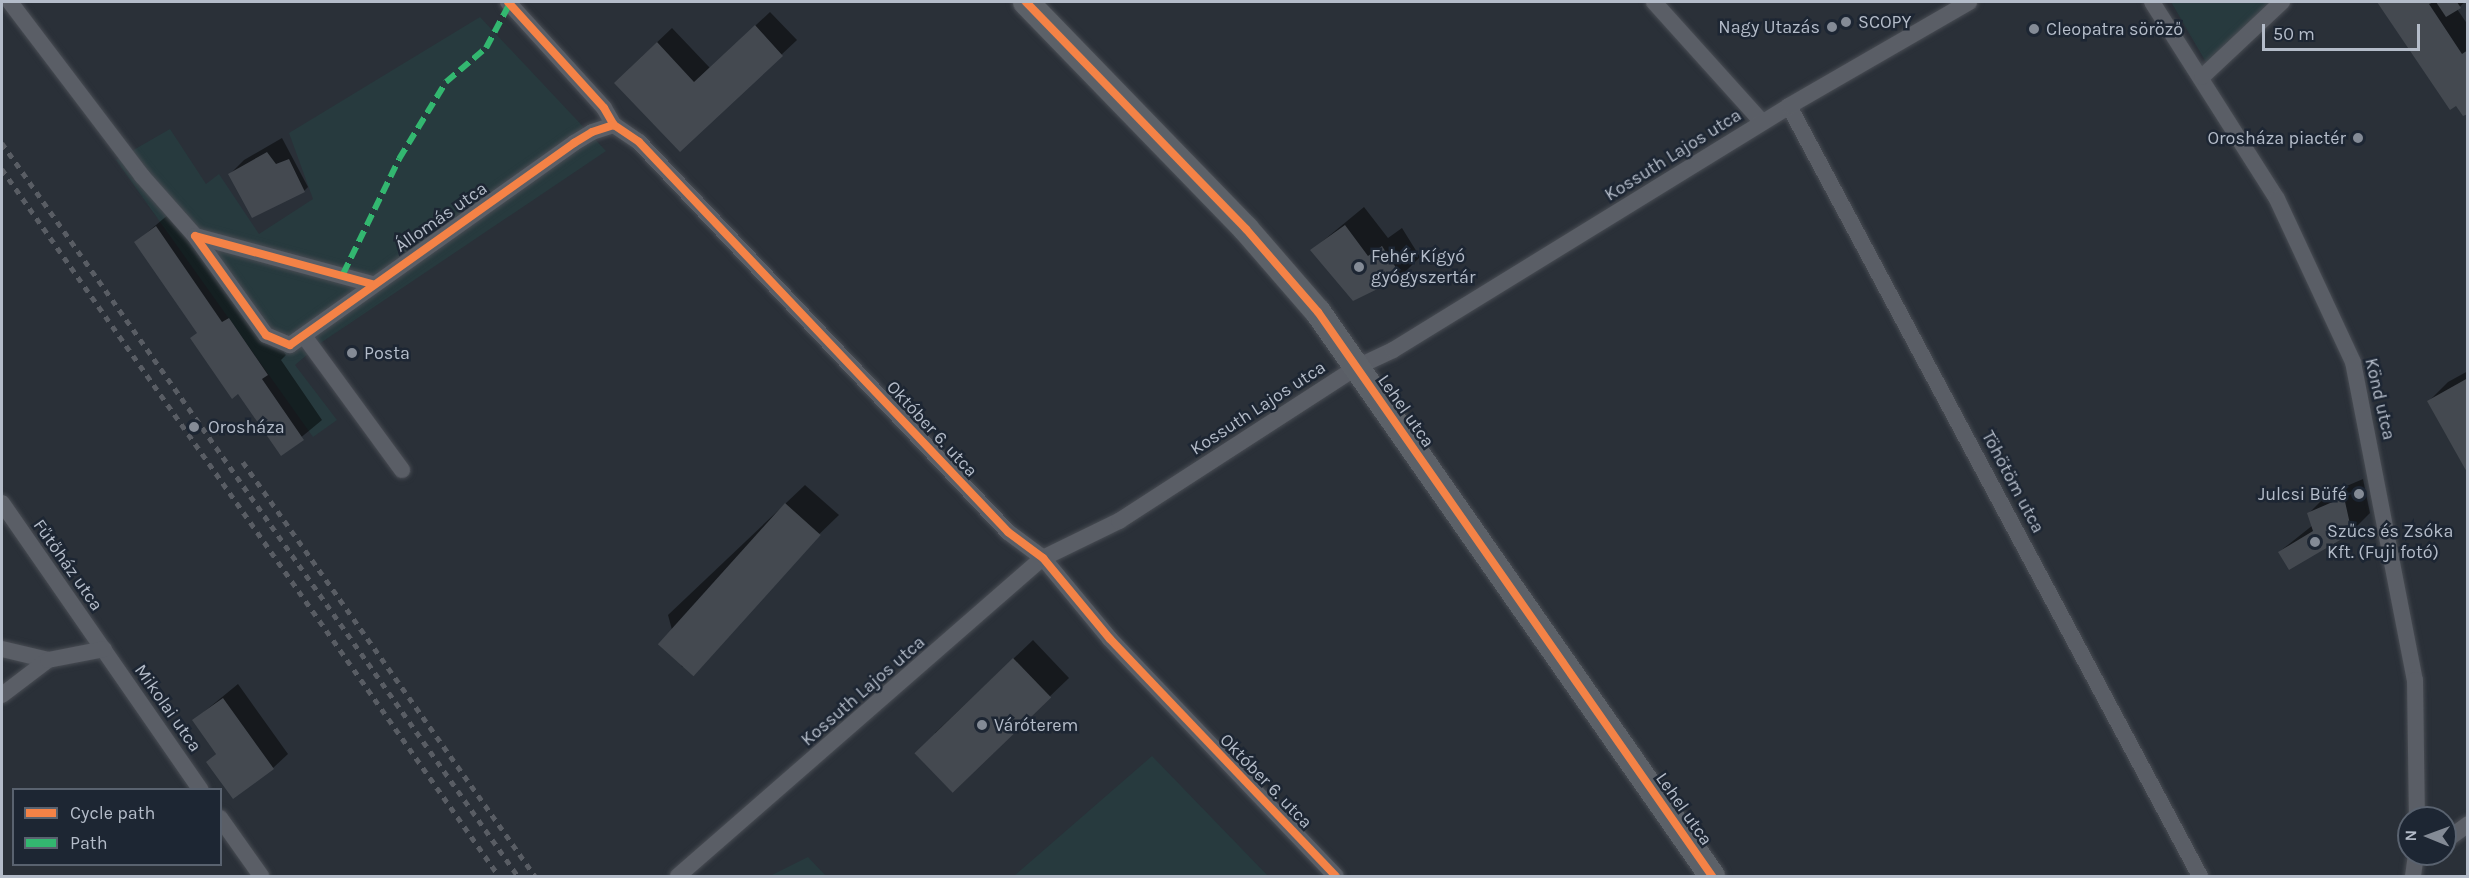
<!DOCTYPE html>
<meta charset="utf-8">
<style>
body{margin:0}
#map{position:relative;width:2469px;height:878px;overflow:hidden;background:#2a3038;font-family:Karla,sans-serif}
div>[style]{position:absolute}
.green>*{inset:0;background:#273a3e}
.shadow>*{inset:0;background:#0007}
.building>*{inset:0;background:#444950;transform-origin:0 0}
.roads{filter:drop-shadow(0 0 2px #484c53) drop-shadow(0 0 2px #484c53)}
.street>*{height:16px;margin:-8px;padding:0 8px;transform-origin:8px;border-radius:8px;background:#5a5e66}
.primary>*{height:26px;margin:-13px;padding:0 13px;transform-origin:13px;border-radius:13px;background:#5c6168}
.rail>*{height:4.5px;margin-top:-2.25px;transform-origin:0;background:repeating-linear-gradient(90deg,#595d64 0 6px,transparent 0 12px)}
.quiet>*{height:6px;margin-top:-3px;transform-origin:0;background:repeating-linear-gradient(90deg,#33b770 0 12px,transparent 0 18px)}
.cycleway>*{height:8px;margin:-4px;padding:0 4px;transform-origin:4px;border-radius:4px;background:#f48246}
.dots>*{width:16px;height:16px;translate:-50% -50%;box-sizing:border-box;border:3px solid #1d2633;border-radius:50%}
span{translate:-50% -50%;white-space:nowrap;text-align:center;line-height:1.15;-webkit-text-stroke:5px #1d2633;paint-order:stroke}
.poi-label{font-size:18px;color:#b4bcc9}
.left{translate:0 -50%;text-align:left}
.right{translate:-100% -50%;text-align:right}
.street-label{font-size:18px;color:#b4bcc9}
.frame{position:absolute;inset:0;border:3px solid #b4bcc9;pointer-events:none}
.legend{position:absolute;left:12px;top:788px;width:210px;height:78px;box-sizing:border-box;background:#1d2633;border:2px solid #59626f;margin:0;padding:8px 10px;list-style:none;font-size:18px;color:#b4bcc9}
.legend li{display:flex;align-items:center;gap:12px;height:30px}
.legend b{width:30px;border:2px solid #59626f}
.north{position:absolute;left:2397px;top:806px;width:60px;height:60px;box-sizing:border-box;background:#1d2633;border:2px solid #59626f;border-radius:50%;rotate:271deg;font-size:16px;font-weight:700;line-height:24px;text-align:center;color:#b4bcc9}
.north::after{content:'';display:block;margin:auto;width:21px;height:27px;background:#848b96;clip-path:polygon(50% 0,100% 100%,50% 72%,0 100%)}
.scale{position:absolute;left:2262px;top:24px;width:158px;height:27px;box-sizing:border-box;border:3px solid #b4bcc9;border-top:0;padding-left:8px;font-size:18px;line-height:21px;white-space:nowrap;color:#b4bcc9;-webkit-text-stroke:4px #1d2633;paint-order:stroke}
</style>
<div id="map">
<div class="green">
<div style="clip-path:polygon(2171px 2px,2282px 2px,2210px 69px)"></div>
<div style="clip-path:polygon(480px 17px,606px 151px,322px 342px,295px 365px,337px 420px,313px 437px,116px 160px,170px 129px,206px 184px,219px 174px,259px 234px,313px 199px,289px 133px)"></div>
<div style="clip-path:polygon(1152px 756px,1268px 876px,1014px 876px)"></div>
<div style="clip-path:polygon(808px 857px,826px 876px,770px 876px)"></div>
</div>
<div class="shadow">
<div style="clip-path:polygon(2379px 2px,2465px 2px,2457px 9px,2468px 25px,2468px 112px,2457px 104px,2451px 108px)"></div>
<div style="clip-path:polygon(770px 12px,797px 40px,680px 150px,630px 68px,672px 28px,710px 68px)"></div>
<div style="clip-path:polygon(282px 138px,308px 187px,304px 191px,230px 174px,244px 160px)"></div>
<div style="clip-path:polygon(1364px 207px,1388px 238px,1402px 228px,1420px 257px,1401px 276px,1312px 250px)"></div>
<div style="clip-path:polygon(176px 208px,249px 300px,286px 355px,281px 360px,322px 420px,281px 454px,136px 242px)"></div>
<div style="clip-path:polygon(2468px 371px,2468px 471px,2429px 401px,2448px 382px)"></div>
<div style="clip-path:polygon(2363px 479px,2370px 513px,2351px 532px,2279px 552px,2313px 525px,2309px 513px,2328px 494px)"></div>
<div style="clip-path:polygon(805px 485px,839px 515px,682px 667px,668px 615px)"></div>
<div style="clip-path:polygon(1033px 640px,1069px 678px,952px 790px,935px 733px)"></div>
<div style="clip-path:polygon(238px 684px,288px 754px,273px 768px,208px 762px,217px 753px,194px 720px)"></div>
</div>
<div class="building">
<div style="clip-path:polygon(2377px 2px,2434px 2px,2429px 4px,2462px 54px,2468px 50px,2468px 114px,2463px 116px,2456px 106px,2450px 110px)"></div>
<div style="clip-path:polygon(2436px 2px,2457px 2px,2461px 8px,2446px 17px)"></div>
<div style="clip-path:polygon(755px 25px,783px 56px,680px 152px,614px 83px,657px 42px,694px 82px)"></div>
<div style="clip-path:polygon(267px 152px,276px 164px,289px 159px,305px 192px,252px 218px,228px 174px)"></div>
<div style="clip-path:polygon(1345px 225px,1368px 256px,1382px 246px,1402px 277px,1353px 301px,1310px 250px)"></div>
<div style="clip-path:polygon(156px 226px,222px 322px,229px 318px,268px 375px,262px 379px,304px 440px,281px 456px,238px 394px,232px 399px,190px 338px,197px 333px,134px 242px)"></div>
<div style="clip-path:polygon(2468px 378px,2468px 474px,2427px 401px)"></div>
<div style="clip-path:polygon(2344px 497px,2352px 533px,2289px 570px,2278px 552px,2313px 531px,2307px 513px)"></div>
<div style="left:785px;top:503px;width:48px;height:190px;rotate:42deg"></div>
<div style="left:1013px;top:658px;width:55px;height:137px;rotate:46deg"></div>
<div style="clip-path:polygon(223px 698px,274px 769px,233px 799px,206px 762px,216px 754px,192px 720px)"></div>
</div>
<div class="roads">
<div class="street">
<div style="left:10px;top:2px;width:218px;rotate:52.8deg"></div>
<div style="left:142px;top:176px;width:80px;rotate:48.5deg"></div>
<div style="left:508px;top:2px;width:143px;rotate:47.8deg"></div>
<div style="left:604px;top:108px;width:20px;rotate:60deg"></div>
<div style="left:614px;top:125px;width:30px;rotate:34deg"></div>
<div style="left:639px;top:142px;width:537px;rotate:46.58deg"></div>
<div style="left:1008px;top:532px;width:44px;rotate:36.6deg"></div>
<div style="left:1043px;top:558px;width:105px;rotate:50.4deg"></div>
<div style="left:1110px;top:639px;width:327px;rotate:46.4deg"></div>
<div style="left:1654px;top:2px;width:161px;rotate:48deg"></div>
<div style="left:2152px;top:2px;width:233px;rotate:57.6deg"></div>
<div style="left:2277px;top:199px;width:180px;rotate:65deg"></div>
<div style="left:2353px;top:362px;width:324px;rotate:79deg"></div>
<div style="left:2415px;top:680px;width:138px;rotate:89.2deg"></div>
<div style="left:2202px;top:77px;width:110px;rotate:-43.2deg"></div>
<div style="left:1789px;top:106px;width:873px;rotate:61.91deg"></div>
<div style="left:372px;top:284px;width:183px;rotate:-164.8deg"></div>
<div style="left:195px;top:236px;width:122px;rotate:54.4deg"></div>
<div style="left:266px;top:335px;width:26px;rotate:23deg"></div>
<div style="left:290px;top:345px;width:349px;rotate:-35.4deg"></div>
<div style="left:574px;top:143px;width:21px;rotate:-31deg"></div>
<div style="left:592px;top:132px;width:23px;rotate:-18deg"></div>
<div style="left:304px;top:336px;width:166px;rotate:53.8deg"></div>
<div style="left:2px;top:503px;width:349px;rotate:55.3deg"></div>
<div style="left:2px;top:649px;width:47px;rotate:13.4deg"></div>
<div style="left:2px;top:695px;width:58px;rotate:-37.3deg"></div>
<div style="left:48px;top:660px;width:57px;rotate:-11.1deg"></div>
<div style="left:220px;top:818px;width:71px;rotate:54.7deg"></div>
<div style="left:2445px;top:841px;width:29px;rotate:-36deg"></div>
<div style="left:678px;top:876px;width:484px;rotate:-41.1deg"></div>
<div style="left:1043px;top:558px;width:85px;rotate:-26deg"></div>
<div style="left:1119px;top:521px;width:283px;rotate:-32.9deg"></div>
<div style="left:1357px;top:367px;width:40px;rotate:-25deg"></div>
<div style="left:1393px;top:350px;width:465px;rotate:-31.6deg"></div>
<div style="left:1789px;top:106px;width:208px;rotate:-30deg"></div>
<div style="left:2413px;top:876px;width:22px;rotate:-82deg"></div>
</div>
<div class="primary">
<div style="left:1026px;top:2px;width:316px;rotate:45.9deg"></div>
<div style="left:1246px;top:229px;width:110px;rotate:49.1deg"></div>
<div style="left:1318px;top:312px;width:688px;rotate:55.06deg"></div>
</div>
</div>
<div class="rail">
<div style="left:2px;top:143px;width:896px;rotate:54.86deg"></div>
<div style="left:2px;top:169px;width:864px;rotate:54.89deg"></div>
<div style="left:243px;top:462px;width:507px;rotate:54.8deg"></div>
</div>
<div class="quiet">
<div style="left:343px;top:274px;width:128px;rotate:-64deg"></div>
<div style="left:399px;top:159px;width:90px;rotate:-58.6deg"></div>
<div style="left:446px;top:82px;width:52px;rotate:-40.4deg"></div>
<div style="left:486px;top:48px;width:51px;rotate:-61.9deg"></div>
</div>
<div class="cycleway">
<div style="left:508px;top:2px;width:143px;rotate:47.8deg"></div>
<div style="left:604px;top:108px;width:20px;rotate:60deg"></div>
<div style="left:614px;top:125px;width:30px;rotate:34deg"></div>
<div style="left:639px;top:142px;width:537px;rotate:46.58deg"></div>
<div style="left:1008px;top:532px;width:44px;rotate:36.6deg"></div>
<div style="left:1043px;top:558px;width:105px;rotate:50.4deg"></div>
<div style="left:1110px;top:639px;width:327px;rotate:46.4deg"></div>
<div style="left:1026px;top:2px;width:316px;rotate:45.9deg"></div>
<div style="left:1246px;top:229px;width:110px;rotate:49.1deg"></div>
<div style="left:1318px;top:312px;width:688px;rotate:55.06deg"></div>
<div style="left:372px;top:284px;width:183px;rotate:-164.8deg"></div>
<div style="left:195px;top:236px;width:122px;rotate:54.4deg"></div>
<div style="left:266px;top:335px;width:26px;rotate:23deg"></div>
<div style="left:290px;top:345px;width:349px;rotate:-35.4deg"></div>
<div style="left:574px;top:143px;width:21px;rotate:-31deg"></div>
<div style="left:592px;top:132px;width:23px;rotate:-18deg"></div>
</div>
<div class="dots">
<div style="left:1846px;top:22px;background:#848b96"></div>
<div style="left:1832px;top:27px;background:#848b96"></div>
<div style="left:2034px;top:29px;background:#848b96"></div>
<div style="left:2358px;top:138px;background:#848b96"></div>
<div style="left:1359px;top:267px;background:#848b96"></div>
<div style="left:352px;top:353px;background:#848b96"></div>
<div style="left:194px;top:427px;background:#848b96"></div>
<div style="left:2359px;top:494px;background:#848b96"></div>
<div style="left:2315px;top:542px;background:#848b96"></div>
<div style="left:982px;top:725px;background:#848b96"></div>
</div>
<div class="poi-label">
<span class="left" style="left:1858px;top:22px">SCOPY</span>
<span class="right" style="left:1820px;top:27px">Nagy Utazás</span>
<span class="left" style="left:2046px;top:29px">Cleopatra söröző</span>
<span class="right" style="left:2346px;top:138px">Orosháza piactér</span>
<span class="left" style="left:1371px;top:267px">Fehér Kígyó<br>gyógyszertár</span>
<span class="left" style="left:364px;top:353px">Posta</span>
<span class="left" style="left:208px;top:427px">Orosháza</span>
<span class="right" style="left:2347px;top:494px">Julcsi Büfé</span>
<span class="left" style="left:2327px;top:542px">Szűcs és Zsóka<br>Kft. (Fuji fotó)</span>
<span class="left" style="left:994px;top:725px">Váróterem</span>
</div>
<div class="street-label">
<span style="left:1673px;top:155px;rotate:-32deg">Kossuth Lajos utca</span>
<span style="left:441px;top:217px;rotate:-35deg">Állomás utca</span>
<span style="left:2380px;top:399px;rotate:77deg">Könd utca</span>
<span style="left:1258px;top:408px;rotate:-33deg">Kossuth Lajos utca</span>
<span style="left:1406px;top:411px;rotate:55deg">Lehel utca</span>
<span style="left:932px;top:429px;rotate:47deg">Október 6. utca</span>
<span style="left:2013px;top:482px;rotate:62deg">Töhötöm utca</span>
<span style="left:68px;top:565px;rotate:55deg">Fűtőház utca</span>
<span style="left:863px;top:691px;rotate:-41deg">Kossuth Lajos utca</span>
<span style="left:168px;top:708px;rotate:55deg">Mikolai utca</span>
<span style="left:1266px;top:781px;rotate:46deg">Október 6. utca</span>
<span style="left:1684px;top:809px;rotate:55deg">Lehel utca</span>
</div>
<div class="frame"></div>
<ul class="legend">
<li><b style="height:8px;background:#f48246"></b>Cycle path</li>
<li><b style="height:8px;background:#33b770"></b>Path</li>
</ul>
<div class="north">N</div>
<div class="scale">50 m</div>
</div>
